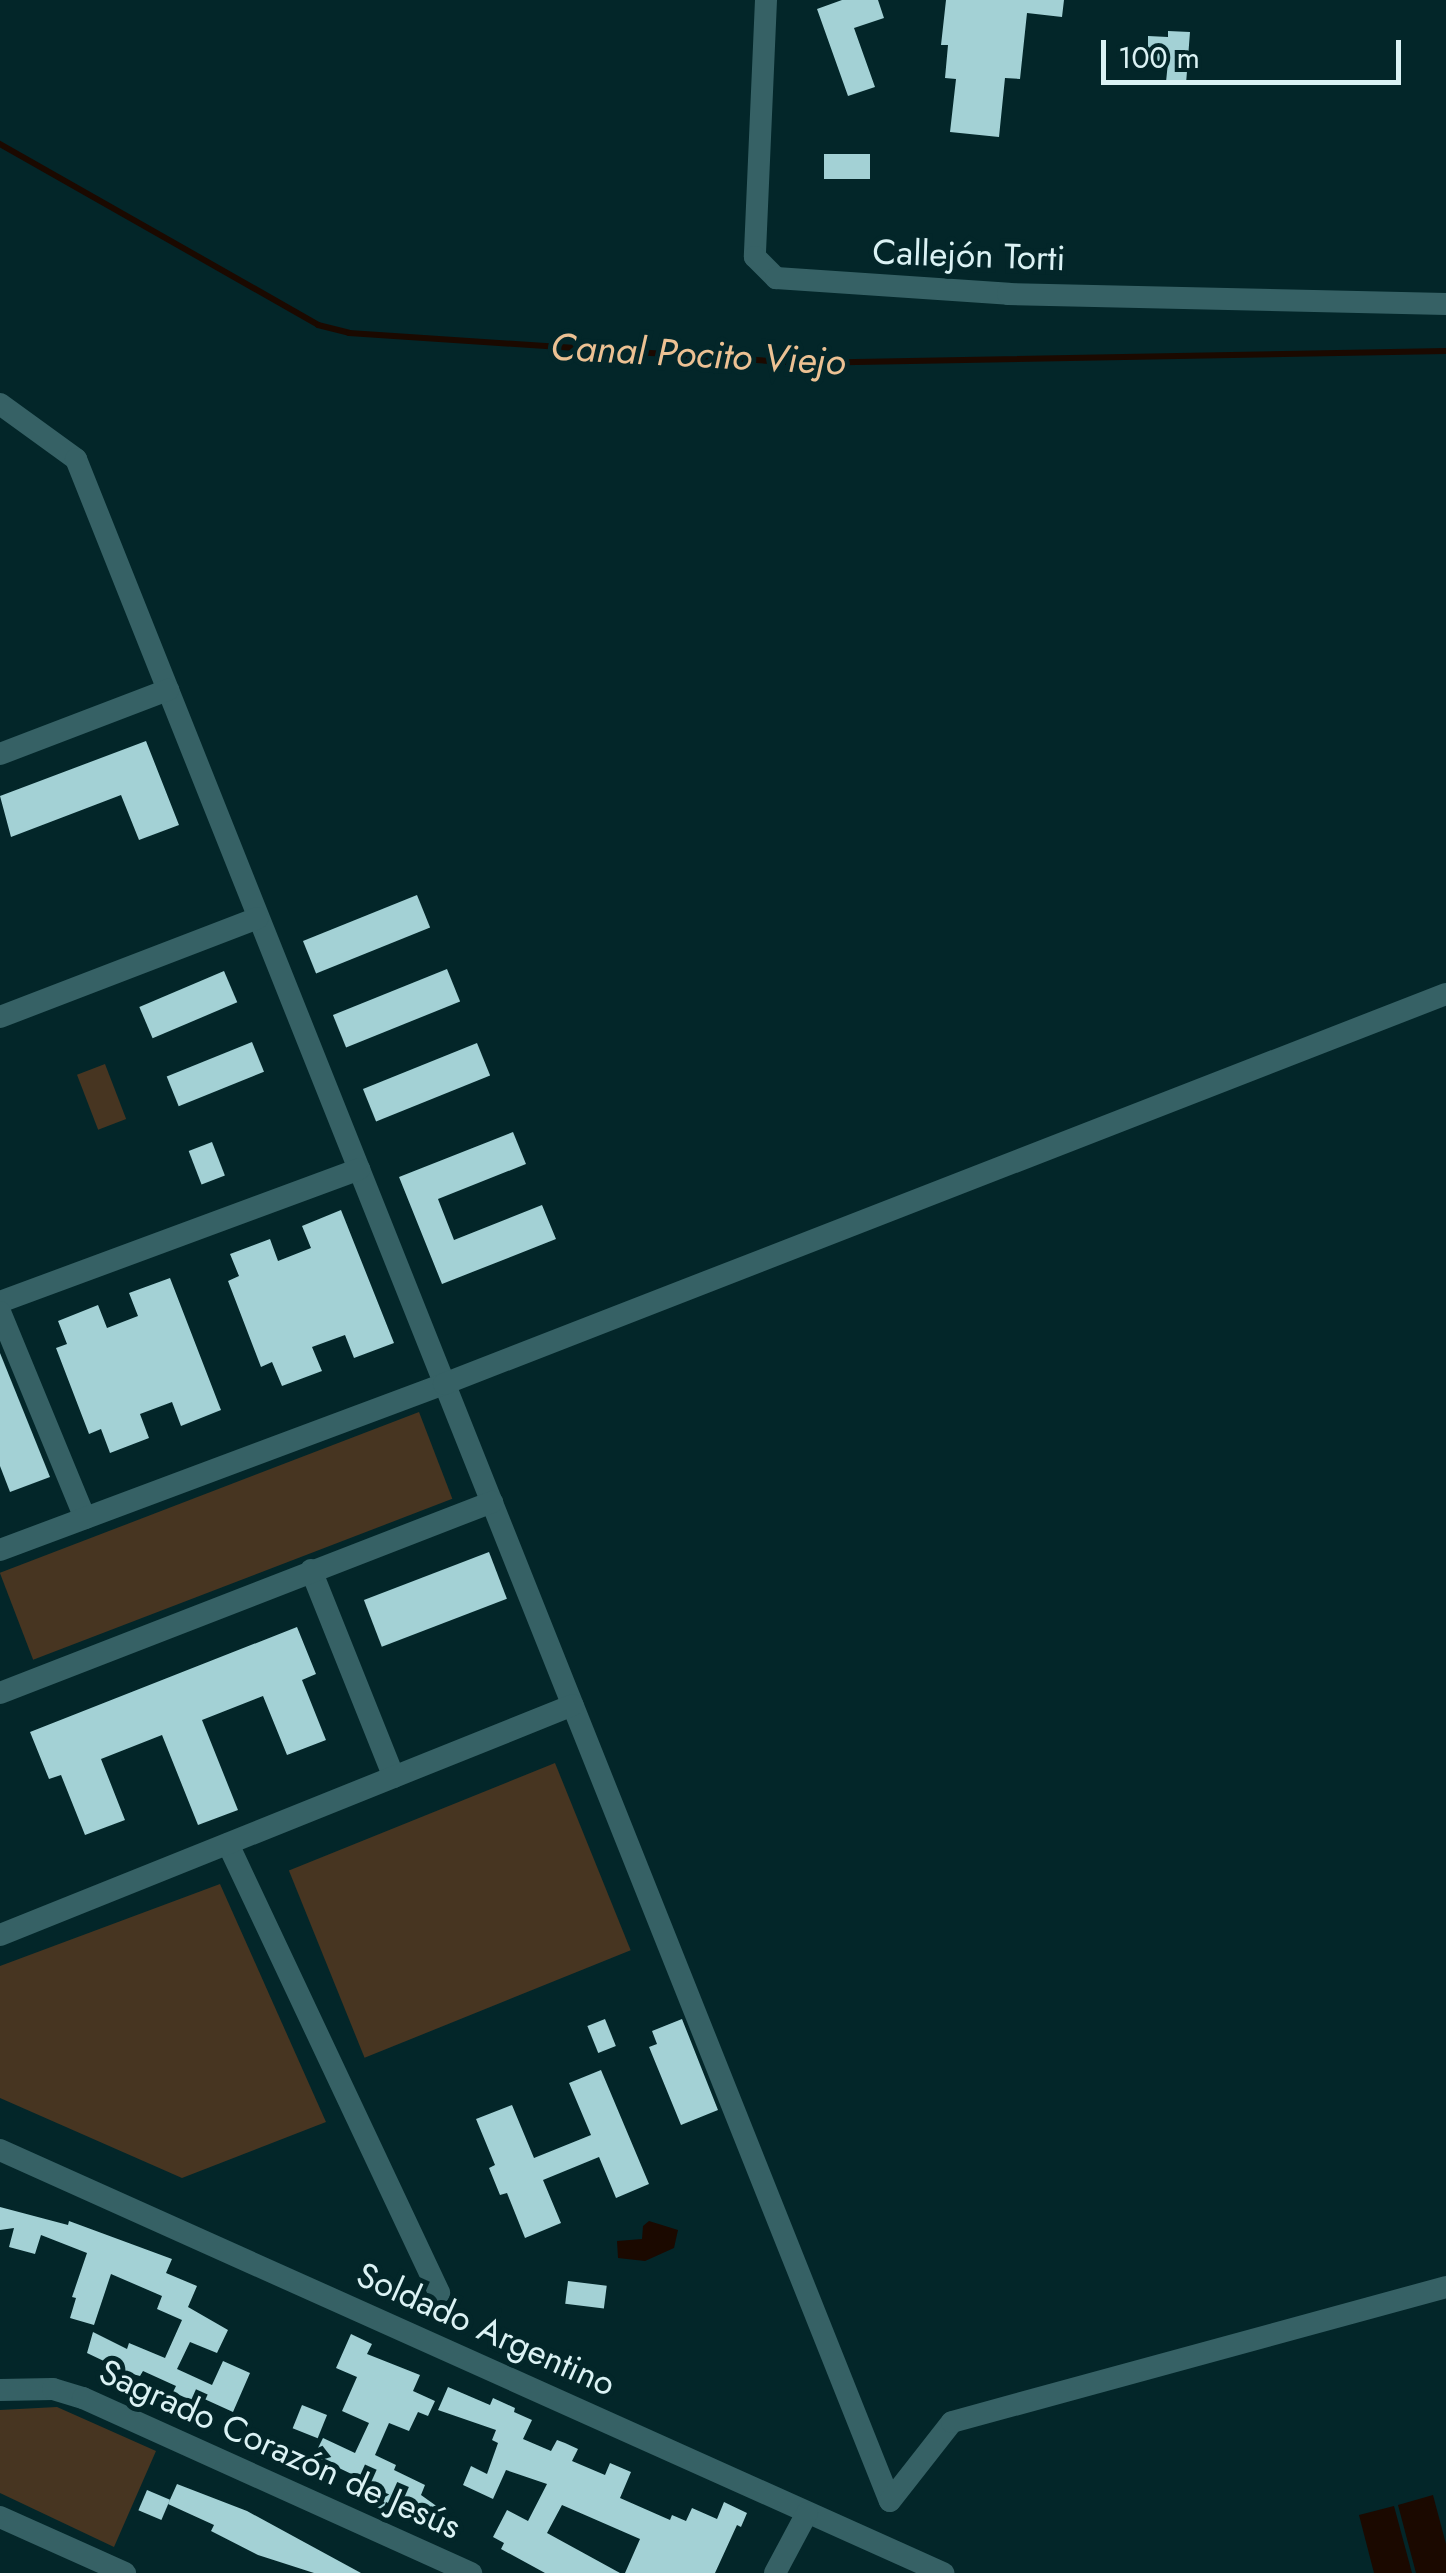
<!DOCTYPE html>
<meta charset="utf-8">
<style>
body{margin:0}
#map{position:relative;width:1446px;height:2573px;overflow:hidden;background:#032629;font-family:Jost,sans-serif}
div>[style]{position:absolute}
.green>*{inset:0;background:#473521;transform-origin:0 0}
.water>*{inset:0;background:#1b0900}
.stream>*{height:6px;margin:-3px;padding:0 3px;transform-origin:3px;border-radius:3px;background:#1b0900}
.building>*{inset:0;background:#a3d1d5;transform-origin:0 0}
.minor>*{height:22px;margin:-11px;padding:0 11px;transform-origin:11px;border-radius:11px;background:#366165}
span{translate:-50% -50%;white-space:nowrap;text-align:center;line-height:1.15;-webkit-text-stroke:10px #032629;paint-order:stroke}
.street-label{font-size:35px;color:#dbf2f4}
.water-label{font-size:38px;color:#ecc193;font-style:italic}
.scale{position:absolute;left:1101px;top:40px;width:300px;height:45px;box-sizing:border-box;border:5px solid #dbf2f4;border-top:0;padding-left:12px;font-size:30px;line-height:35px;white-space:nowrap;color:#dbf2f4;-webkit-text-stroke:8px #032629;paint-order:stroke}
</style>
<div id="map">
<div class="green">
<div style="left:105px;top:1064px;width:59px;height:30px;rotate:69deg"></div>
<div style="left:419px;top:1412px;width:93px;height:449px;rotate:69deg"></div>
<div style="left:555px;top:1763px;width:202px;height:287px;rotate:68deg"></div>
<div style="clip-path:polygon(220px 1884px,326px 2122px,182px 2178px,0 2098px,0 1966px)"></div>
<div style="clip-path:polygon(57px 2407px,156px 2451px,114px 2547px,0 2493px,0 2410px)"></div>
</div>
<div class="water">
<div style="clip-path:polygon(649px 2221px,678px 2230px,674px 2248px,645px 2261px,618px 2258px,617px 2241px,642px 2239px,643px 2226px)"></div>
<div style="clip-path:polygon(1433px 2495px,1446px 2544px,1446px 2573px,1416px 2573px,1398px 2505px)"></div>
<div style="clip-path:polygon(1394px 2506px,1412px 2573px,1374px 2573px,1359px 2515px)"></div>
</div>
<div class="stream">
<div style="left:0;top:144px;width:366px;rotate:29.6deg"></div>
<div style="left:318px;top:325px;width:32px;rotate:14deg"></div>
<div style="left:349px;top:333px;width:454px;rotate:3.8deg"></div>
<div style="left:802px;top:363px;width:644px;rotate:-1.07deg"></div>
</div>
<div class="building">
<div style="clip-path:polygon(842px 0,878px 0,884px 18px,854px 28px,875px 87px,848px 96px,817px 9px)"></div>
<div style="clip-path:polygon(946px 0,1064px 0,1062px 17px,1027px 13px,1020px 79px,1005px 78px,999px 137px,950px 132px,956px 79px,945px 78px,948px 45px,941px 45px)"></div>
<div style="clip-path:polygon(1168px 31px,1190px 32px,1186px 84px,1166px 82px,1168px 62px,1156px 61px,1157px 52px,1148px 52px,1148px 36px,1168px 37px)"></div>
<div style="left:824px;top:154px;width:46px;height:25px"></div>
<div style="clip-path:polygon(146px 741px,179px 825px,139px 840px,121px 795px,11px 837px,0 796px)"></div>
<div style="left:417px;top:895px;width:35px;height:123px;rotate:68deg"></div>
<div style="left:447px;top:969px;width:35px;height:123px;rotate:68deg"></div>
<div style="left:224px;top:971px;width:34px;height:92px;rotate:67deg"></div>
<div style="left:252px;top:1042px;width:32px;height:92px;rotate:68deg"></div>
<div style="left:477px;top:1043px;width:35px;height:123px;rotate:68deg"></div>
<div style="clip-path:polygon(513px 1132px,526px 1164px,438px 1199px,454px 1240px,542px 1205px,556px 1239px,442px 1284px,399px 1177px)"></div>
<div style="left:212px;top:1142px;width:36px;height:25px;rotate:69deg"></div>
<div style="clip-path:polygon(341px 1210px,394px 1343px,354px 1358px,345px 1335px,312px 1347px,322px 1371px,282px 1386px,272px 1362px,261px 1367px,228px 1281px,239px 1276px,230px 1254px,270px 1239px,278px 1261px,311px 1248px,302px 1226px)"></div>
<div style="clip-path:polygon(170px 1278px,221px 1410px,181px 1426px,172px 1402px,140px 1414px,149px 1438px,110px 1453px,101px 1429px,89px 1434px,56px 1348px,67px 1344px,58px 1321px,98px 1305px,107px 1328px,138px 1316px,129px 1293px)"></div>
<div style="clip-path:polygon(0 1353px,50px 1477px,10px 1492px,0 1466px)"></div>
<div style="left:489px;top:1552px;width:50px;height:134px;rotate:69deg"></div>
<div style="clip-path:polygon(297px 1627px,316px 1674px,302px 1680px,326px 1740px,287px 1755px,263px 1696px,202px 1720px,238px 1810px,198px 1825px,162px 1735px,101px 1759px,125px 1820px,85px 1835px,61px 1775px,49px 1779px,30px 1732px)"></div>
<div style="left:605px;top:2019px;width:29px;height:19px;rotate:68deg"></div>
<div style="clip-path:polygon(682px 2019px,718px 2110px,681px 2125px,649px 2047px,657px 2044px,652px 2031px)"></div>
<div style="clip-path:polygon(601px 2070px,649px 2184px,616px 2198px,599px 2157px,543px 2180px,561px 2223px,525px 2238px,507px 2193px,500px 2195px,489px 2168px,495px 2165px,476px 2119px,512px 2105px,534px 2158px,591px 2135px,569px 2083px)"></div>
<div style="clip-path:polygon(0 2207px,68px 2225px,69px 2221px,172px 2259px,166px 2273px,197px 2286px,188px 2307px,228px 2330px,217px 2353px,190px 2342px,177px 2369px,212px 2385px,223px 2361px,250px 2373px,233px 2412px,200px 2397px,197px 2403px,173px 2392px,176px 2386px,143px 2371px,140px 2376px,129px 2373px,87px 2353px,93px 2332px,127px 2349px,129px 2343px,165px 2358px,182px 2320px,157px 2309px,162px 2296px,111px 2274px,94px 2325px,70px 2318px,76px 2298px,72px 2297px,87px 2253px,41px 2235px,35px 2254px,9px 2247px,14px 2228px,0 2230px)"></div>
<div style="left:568px;top:2281px;width:39px;height:23px;rotate:7deg"></div>
<div style="clip-path:polygon(351px 2334px,372px 2344px,367px 2354px,420px 2375px,413px 2391px,435px 2401px,428px 2416px,418px 2412px,409px 2431px,389px 2423px,375px 2455px,396px 2465px,394px 2470px,425px 2485px,421px 2495px,442px 2510px,435px 2524px,386px 2502px,383px 2510px,367px 2502px,373px 2490px,361px 2485px,364px 2480px,314px 2456px,323px 2438px,355px 2453px,369px 2423px,342px 2411px,357px 2377px,336px 2368px)"></div>
<div style="clip-path:polygon(448px 2387px,490px 2405px,493px 2398px,515px 2408px,514px 2412px,532px 2420px,523px 2439px,551px 2451px,557px 2440px,565px 2443px,578px 2449px,572px 2461px,605px 2475px,610px 2463px,631px 2472px,620px 2498px,670px 2520px,672px 2515px,686px 2521px,692px 2508px,717px 2519px,724px 2502px,747px 2513px,741px 2527px,737px 2525px,715px 2573px,625px 2573px,640px 2539px,562px 2505px,547px 2533px,620px 2573px,545px 2573px,501px 2549px,504px 2543px,493px 2537px,507px 2510px,528px 2521px,547px 2484px,506px 2470px,493px 2499px,463px 2485px,471px 2466px,487px 2474px,498px 2443px,492px 2440px,496px 2430px,438px 2410px)"></div>
<div style="left:302px;top:2405px;width:27px;height:25px;rotate:22deg"></div>
<div style="clip-path:polygon(177px 2484px,247px 2511px,361px 2573px,314px 2573px,258px 2555px,211px 2531px,214px 2525px,168px 2504px)"></div>
<div style="left:147px;top:2490px;width:25px;height:22px;rotate:23deg"></div>
</div>
<div class="minor">
<div style="left:766px;top:0;width:257px;rotate:92.5deg"></div>
<div style="left:755px;top:257px;width:30px;rotate:45deg"></div>
<div style="left:776px;top:278px;width:233px;rotate:3.9deg"></div>
<div style="left:1008px;top:294px;width:438px;rotate:1.3deg"></div>
<div style="left:0;top:404px;width:94px;rotate:35.9deg"></div>
<div style="left:76px;top:459px;width:2198px;rotate:68.27deg"></div>
<div style="left:0;top:754px;width:180px;rotate:-20.9deg"></div>
<div style="left:0;top:1017px;width:276px;rotate:-21deg"></div>
<div style="left:0;top:1302px;width:383px;rotate:-20.3deg"></div>
<div style="left:0;top:1312px;width:223px;rotate:67.6deg"></div>
<div style="left:0;top:1550px;width:474px;rotate:-20.5deg"></div>
<div style="left:444px;top:1384px;width:1075px;rotate:-21.27deg"></div>
<div style="left:311px;top:1570px;width:223px;rotate:68.2deg"></div>
<div style="left:0;top:1693px;width:528px;rotate:-21.22deg"></div>
<div style="left:228px;top:1844px;width:496px;rotate:64.8deg"></div>
<div style="left:0;top:1935px;width:617px;rotate:-21.87deg"></div>
<div style="left:0;top:2150px;width:1034px;rotate:24.16deg"></div>
<div style="left:0;top:2390px;width:53px;rotate:-1.1deg"></div>
<div style="left:53px;top:2389px;width:31px;rotate:17deg"></div>
<div style="left:83px;top:2398px;width:426px;rotate:24.3deg"></div>
<div style="left:890px;top:2501px;width:100px;rotate:-51.9deg"></div>
<div style="left:952px;top:2422px;width:512px;rotate:-15.28deg"></div>
<div style="left:0;top:2517px;width:137px;rotate:24.1deg"></div>
<div style="left:775px;top:2573px;width:68px;rotate:-61.9deg"></div>
</div>
<div class="street-label">
<span style="left:969px;top:255px;rotate:2deg">Callejón Torti</span>
<span style="left:486px;top:2329px;rotate:24deg">Soldado Argentino</span>
<span style="left:280px;top:2449px;rotate:24deg">Sagrado Corazón de Jesús</span>
</div>
<div class="water-label">
<span style="left:698px;top:354px;rotate:3deg">Canal Pocito Viejo</span>
</div>
<div class="scale">100 m</div>
</div>
